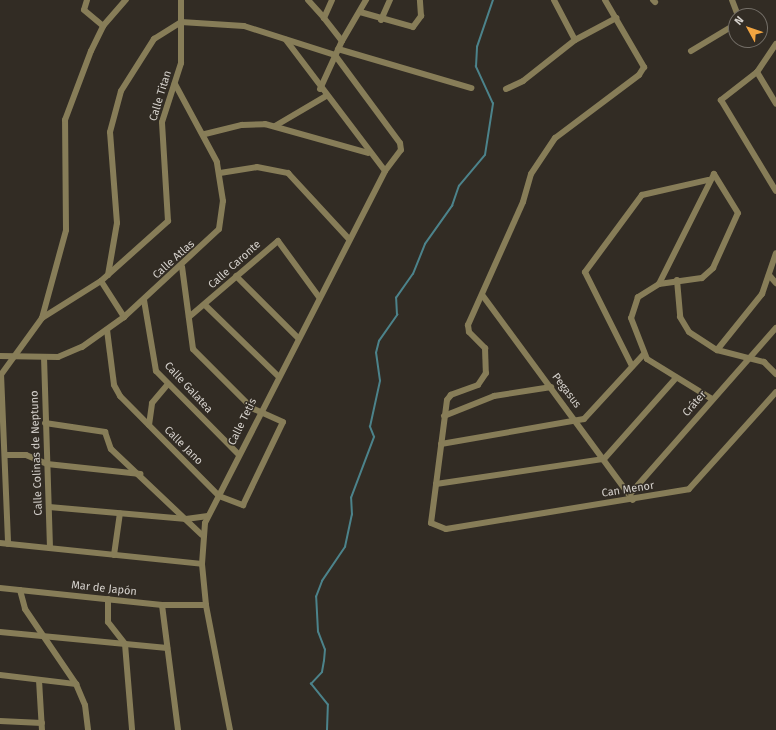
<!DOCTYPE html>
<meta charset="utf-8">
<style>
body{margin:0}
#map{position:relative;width:776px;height:730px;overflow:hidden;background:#322c24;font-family:"Fira Sans",sans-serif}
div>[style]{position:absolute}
.stream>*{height:1.5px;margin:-0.75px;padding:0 0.75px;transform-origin:0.75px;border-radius:0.75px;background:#4c838b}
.minor>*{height:6px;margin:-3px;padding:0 3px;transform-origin:3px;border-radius:3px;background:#877d58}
span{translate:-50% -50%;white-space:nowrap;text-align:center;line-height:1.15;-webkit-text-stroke:3px #322c24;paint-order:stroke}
.street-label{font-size:11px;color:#d5d1cc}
.north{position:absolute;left:728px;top:8px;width:40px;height:40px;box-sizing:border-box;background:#322c24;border:1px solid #736e67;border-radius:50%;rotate:310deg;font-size:11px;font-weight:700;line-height:16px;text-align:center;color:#d5d1cc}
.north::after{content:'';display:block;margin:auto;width:14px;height:18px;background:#f2a541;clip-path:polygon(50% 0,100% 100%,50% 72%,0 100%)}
</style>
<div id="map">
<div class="stream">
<div style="left:327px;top:730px;width:25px;rotate:-88deg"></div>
<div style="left:328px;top:705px;width:27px;rotate:-129deg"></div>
<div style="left:311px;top:684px;width:16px;rotate:-47deg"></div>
<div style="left:322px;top:672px;width:11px;rotate:-80deg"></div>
<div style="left:324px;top:661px;width:11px;rotate:-85deg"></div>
<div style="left:325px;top:650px;width:19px;rotate:-111deg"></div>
<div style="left:318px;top:632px;width:35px;rotate:-93deg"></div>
<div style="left:316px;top:597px;width:17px;rotate:-69deg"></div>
<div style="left:322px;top:581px;width:41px;rotate:-55.9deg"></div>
<div style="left:345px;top:547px;width:33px;rotate:-78deg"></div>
<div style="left:352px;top:515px;width:17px;rotate:-93deg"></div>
<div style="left:351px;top:498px;width:65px;rotate:-69.3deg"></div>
<div style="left:374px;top:437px;width:11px;rotate:-112deg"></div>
<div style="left:370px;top:427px;width:47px;rotate:-77.7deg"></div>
<div style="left:380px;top:381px;width:28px;rotate:-98deg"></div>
<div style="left:376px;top:353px;width:12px;rotate:-76deg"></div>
<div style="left:379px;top:341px;width:32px;rotate:-55deg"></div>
<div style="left:397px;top:315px;width:17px;rotate:-93deg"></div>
<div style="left:396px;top:298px;width:29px;rotate:-55deg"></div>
<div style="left:413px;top:274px;width:32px;rotate:-68deg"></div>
<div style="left:425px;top:244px;width:47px;rotate:-54.6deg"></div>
<div style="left:452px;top:206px;width:21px;rotate:-71deg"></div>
<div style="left:459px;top:186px;width:40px;rotate:-50deg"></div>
<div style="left:485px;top:155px;width:52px;rotate:-81.1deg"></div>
<div style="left:493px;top:104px;width:41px;rotate:-114.7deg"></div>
<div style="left:476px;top:67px;width:20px;rotate:-87deg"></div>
<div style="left:477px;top:47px;width:50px;rotate:-71.2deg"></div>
</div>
<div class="minor">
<div style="left:87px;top:0;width:10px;rotate:107deg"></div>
<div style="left:84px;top:10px;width:25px;rotate:40deg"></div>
<div style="left:308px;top:0;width:24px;rotate:48deg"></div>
<div style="left:332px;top:0;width:20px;rotate:114deg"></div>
<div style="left:324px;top:18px;width:29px;rotate:52deg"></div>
<div style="left:554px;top:0;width:45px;rotate:62.3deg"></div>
<div style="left:605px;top:0;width:78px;rotate:59.8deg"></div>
<div style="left:644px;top:67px;width:9px;rotate:122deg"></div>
<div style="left:639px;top:75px;width:105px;rotate:143.1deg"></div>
<div style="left:555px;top:138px;width:43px;rotate:123.7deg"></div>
<div style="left:531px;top:174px;width:29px;rotate:106deg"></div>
<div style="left:523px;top:202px;width:135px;rotate:114.1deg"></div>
<div style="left:468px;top:325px;width:7px;rotate:82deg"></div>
<div style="left:469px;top:332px;width:23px;rotate:45deg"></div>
<div style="left:485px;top:348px;width:25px;rotate:88deg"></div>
<div style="left:486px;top:373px;width:14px;rotate:124deg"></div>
<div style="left:478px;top:385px;width:29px;rotate:160deg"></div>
<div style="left:451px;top:395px;width:6px;rotate:129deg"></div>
<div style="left:447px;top:400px;width:124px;rotate:97.4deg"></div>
<div style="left:431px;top:523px;width:16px;rotate:22deg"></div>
<div style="left:446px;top:529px;width:246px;rotate:-9.3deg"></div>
<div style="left:689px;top:489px;width:130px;rotate:-48.1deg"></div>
<div style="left:653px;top:0;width:3px;rotate:45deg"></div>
<div style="left:732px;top:0;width:17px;rotate:69deg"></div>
<div style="left:360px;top:12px;width:55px;rotate:15.8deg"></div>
<div style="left:413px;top:27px;width:14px;rotate:-54deg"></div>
<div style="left:421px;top:16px;width:16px;rotate:-94deg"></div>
<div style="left:381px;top:20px;width:22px;rotate:-66deg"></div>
<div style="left:286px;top:40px;width:164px;rotate:52.9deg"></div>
<div style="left:776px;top:44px;width:34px;rotate:124deg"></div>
<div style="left:757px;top:72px;width:46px;rotate:142.1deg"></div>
<div style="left:721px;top:100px;width:106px;rotate:58.9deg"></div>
<div style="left:338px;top:49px;width:139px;rotate:16.3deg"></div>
<div style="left:691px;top:51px;width:52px;rotate:-31deg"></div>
<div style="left:757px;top:72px;width:37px;rotate:59deg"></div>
<div style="left:320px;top:89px;width:53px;rotate:-65.4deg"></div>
<div style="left:342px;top:41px;width:48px;rotate:-59.7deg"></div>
<div style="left:506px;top:89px;width:19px;rotate:-25deg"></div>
<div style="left:523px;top:81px;width:66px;rotate:-38.3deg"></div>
<div style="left:575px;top:40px;width:47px;rotate:-28.2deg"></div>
<div style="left:275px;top:126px;width:59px;rotate:-30.5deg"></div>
<div style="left:205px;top:134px;width:38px;rotate:-14deg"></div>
<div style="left:242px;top:125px;width:23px;rotate:-2deg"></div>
<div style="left:265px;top:124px;width:107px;rotate:15.7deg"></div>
<div style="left:220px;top:173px;width:37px;rotate:-9deg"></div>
<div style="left:257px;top:167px;width:32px;rotate:11deg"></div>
<div style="left:288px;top:173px;width:90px;rotate:47.3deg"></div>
<div style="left:108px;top:275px;width:53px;rotate:-80.2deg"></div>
<div style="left:117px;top:223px;width:91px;rotate:-94.4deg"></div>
<div style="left:110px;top:132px;width:42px;rotate:-75deg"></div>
<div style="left:121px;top:91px;width:62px;rotate:-57.6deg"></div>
<div style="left:154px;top:39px;width:32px;rotate:-32deg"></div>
<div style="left:181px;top:22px;width:63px;rotate:3.6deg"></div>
<div style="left:244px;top:26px;width:96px;rotate:17.7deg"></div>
<div style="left:769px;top:275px;width:11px;rotate:49deg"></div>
<div style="left:236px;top:276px;width:88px;rotate:45deg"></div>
<div style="left:677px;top:280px;width:37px;rotate:85deg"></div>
<div style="left:680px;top:317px;width:17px;rotate:59deg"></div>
<div style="left:689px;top:332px;width:33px;rotate:33deg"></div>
<div style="left:717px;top:350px;width:49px;rotate:14.3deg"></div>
<div style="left:764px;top:362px;width:17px;rotate:45deg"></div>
<div style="left:101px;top:281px;width:43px;rotate:57.4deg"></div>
<div style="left:659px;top:284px;width:43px;rotate:-7.9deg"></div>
<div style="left:702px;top:278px;width:15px;rotate:-42deg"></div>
<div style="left:713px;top:268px;width:60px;rotate:-65.6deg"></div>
<div style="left:738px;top:213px;width:46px;rotate:-121.6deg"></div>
<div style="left:714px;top:174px;width:123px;rotate:116.6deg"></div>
<div style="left:659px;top:284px;width:25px;rotate:148deg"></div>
<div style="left:638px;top:297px;width:22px;rotate:108deg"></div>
<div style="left:631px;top:318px;width:44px;rotate:68.7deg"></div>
<div style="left:647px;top:359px;width:76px;rotate:31.6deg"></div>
<div style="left:483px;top:296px;width:253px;rotate:53.7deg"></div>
<div style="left:144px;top:300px;width:72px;rotate:80.4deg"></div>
<div style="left:156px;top:371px;width:117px;rotate:45.3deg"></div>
<div style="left:205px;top:305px;width:102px;rotate:44.2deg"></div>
<div style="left:189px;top:317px;width:117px;rotate:-40.5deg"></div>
<div style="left:278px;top:241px;width:69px;rotate:53.8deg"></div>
<div style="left:42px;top:318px;width:70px;rotate:-32.1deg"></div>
<div style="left:101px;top:281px;width:90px;rotate:-41.8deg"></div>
<div style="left:168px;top:221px;width:99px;rotate:-93.5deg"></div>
<div style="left:162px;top:122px;width:62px;rotate:-72.1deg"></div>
<div style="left:181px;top:63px;width:63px;rotate:-90deg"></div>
<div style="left:107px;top:330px;width:55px;rotate:82.7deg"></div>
<div style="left:114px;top:385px;width:13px;rotate:61deg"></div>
<div style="left:120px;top:396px;width:141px;rotate:45.3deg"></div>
<div style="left:219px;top:496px;width:26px;rotate:21deg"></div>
<div style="left:243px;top:505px;width:92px;rotate:-64.3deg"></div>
<div style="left:283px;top:422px;width:34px;rotate:-156deg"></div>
<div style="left:252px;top:408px;width:83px;rotate:-135deg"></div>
<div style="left:193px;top:349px;width:83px;rotate:-97.6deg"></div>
<div style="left:717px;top:350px;width:72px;rotate:-51.2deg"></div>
<div style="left:762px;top:294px;width:43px;rotate:-71.1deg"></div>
<div style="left:0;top:356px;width:58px;rotate:1deg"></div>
<div style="left:58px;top:357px;width:26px;rotate:-23deg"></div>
<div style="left:82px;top:347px;width:52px;rotate:-35.5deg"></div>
<div style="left:124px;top:317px;width:129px;rotate:-42.8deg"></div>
<div style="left:219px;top:229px;width:28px;rotate:-82deg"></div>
<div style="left:223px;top:201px;width:39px;rotate:-99deg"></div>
<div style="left:217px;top:162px;width:89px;rotate:-118.3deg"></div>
<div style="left:44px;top:357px;width:191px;rotate:88.2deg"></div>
<div style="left:632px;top:366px;width:105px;rotate:-116.6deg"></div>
<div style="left:585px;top:272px;width:96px;rotate:-53.5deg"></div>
<div style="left:642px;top:195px;width:68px;rotate:-12.8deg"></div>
<div style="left:1px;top:374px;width:170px;rotate:87.6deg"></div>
<div style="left:0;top:376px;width:72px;rotate:-54.1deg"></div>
<div style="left:42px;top:318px;width:91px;rotate:-74.7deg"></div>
<div style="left:66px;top:230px;width:110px;rotate:-90.5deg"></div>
<div style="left:65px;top:120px;width:74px;rotate:-69.4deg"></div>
<div style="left:91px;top:51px;width:28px;rotate:-64deg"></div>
<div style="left:103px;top:26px;width:35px;rotate:-49deg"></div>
<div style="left:444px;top:416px;width:54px;rotate:-21.8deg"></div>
<div style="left:494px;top:396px;width:58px;rotate:-9deg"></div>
<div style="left:45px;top:423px;width:61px;rotate:8.5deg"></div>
<div style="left:105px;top:432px;width:18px;rotate:71deg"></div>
<div style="left:111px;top:449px;width:125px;rotate:43.4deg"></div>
<div style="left:149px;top:425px;width:22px;rotate:-82deg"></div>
<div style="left:152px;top:403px;width:25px;rotate:-50deg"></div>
<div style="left:441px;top:444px;width:145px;rotate:-9.9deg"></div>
<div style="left:584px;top:419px;width:88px;rotate:-47.3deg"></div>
<div style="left:5px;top:455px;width:21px"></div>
<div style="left:26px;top:455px;width:23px;rotate:23deg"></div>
<div style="left:47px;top:464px;width:94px;rotate:6.1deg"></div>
<div style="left:436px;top:484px;width:170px;rotate:-8.5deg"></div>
<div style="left:604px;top:459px;width:108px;rotate:-48.4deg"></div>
<div style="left:630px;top:494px;width:221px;rotate:-48.7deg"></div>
<div style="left:49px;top:507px;width:138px;rotate:5deg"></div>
<div style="left:186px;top:519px;width:22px;rotate:-8deg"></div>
<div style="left:0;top:543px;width:203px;rotate:5.9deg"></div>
<div style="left:114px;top:555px;width:42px;rotate:-81.9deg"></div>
<div style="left:0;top:588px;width:163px;rotate:6deg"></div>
<div style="left:162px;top:605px;width:44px"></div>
<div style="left:20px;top:590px;width:20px;rotate:75deg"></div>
<div style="left:25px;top:609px;width:91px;rotate:55.8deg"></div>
<div style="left:76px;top:684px;width:23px;rotate:67deg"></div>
<div style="left:85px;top:705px;width:25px;rotate:83deg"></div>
<div style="left:108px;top:599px;width:23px;rotate:90deg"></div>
<div style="left:108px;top:622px;width:28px;rotate:52deg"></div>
<div style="left:125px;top:644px;width:86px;rotate:85.3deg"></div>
<div style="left:162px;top:605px;width:126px;rotate:82.7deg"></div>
<div style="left:0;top:632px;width:168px;rotate:5.5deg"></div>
<div style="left:0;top:675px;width:77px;rotate:6.8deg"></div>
<div style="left:39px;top:680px;width:50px;rotate:86.6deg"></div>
<div style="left:0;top:721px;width:42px;rotate:2.7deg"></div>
<div style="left:230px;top:730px;width:127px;rotate:-100.9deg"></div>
<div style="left:206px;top:605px;width:41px;rotate:-95.6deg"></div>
<div style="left:202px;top:564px;width:41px;rotate:-85.8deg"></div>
<div style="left:205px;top:523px;width:395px;rotate:-62.9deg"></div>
<div style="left:385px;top:171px;width:26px;rotate:-53deg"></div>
<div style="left:401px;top:150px;width:7px;rotate:-98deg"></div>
<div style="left:400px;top:143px;width:109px;rotate:-126.5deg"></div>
</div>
<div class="street-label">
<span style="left:161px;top:96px;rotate:-73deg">Calle Titan</span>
<span style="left:174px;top:260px;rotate:-42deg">Calle Atlas</span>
<span style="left:235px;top:265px;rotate:-42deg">Calle Caronte</span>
<span style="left:188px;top:388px;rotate:47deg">Calle Galatea</span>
<span style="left:566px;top:391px;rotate:53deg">Pegasus</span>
<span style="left:695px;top:404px;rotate:-49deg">Cráter</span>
<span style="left:243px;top:422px;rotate:-64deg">Calle Tetis</span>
<span style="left:183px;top:446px;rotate:45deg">Calle Jano</span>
<span style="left:37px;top:453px;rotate:-92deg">Calle Colinas de Neptuno</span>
<span style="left:628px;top:490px;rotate:-9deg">Can Menor</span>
<span style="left:104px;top:589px;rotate:6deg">Mar de Japón</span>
</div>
<div class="north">N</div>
</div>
